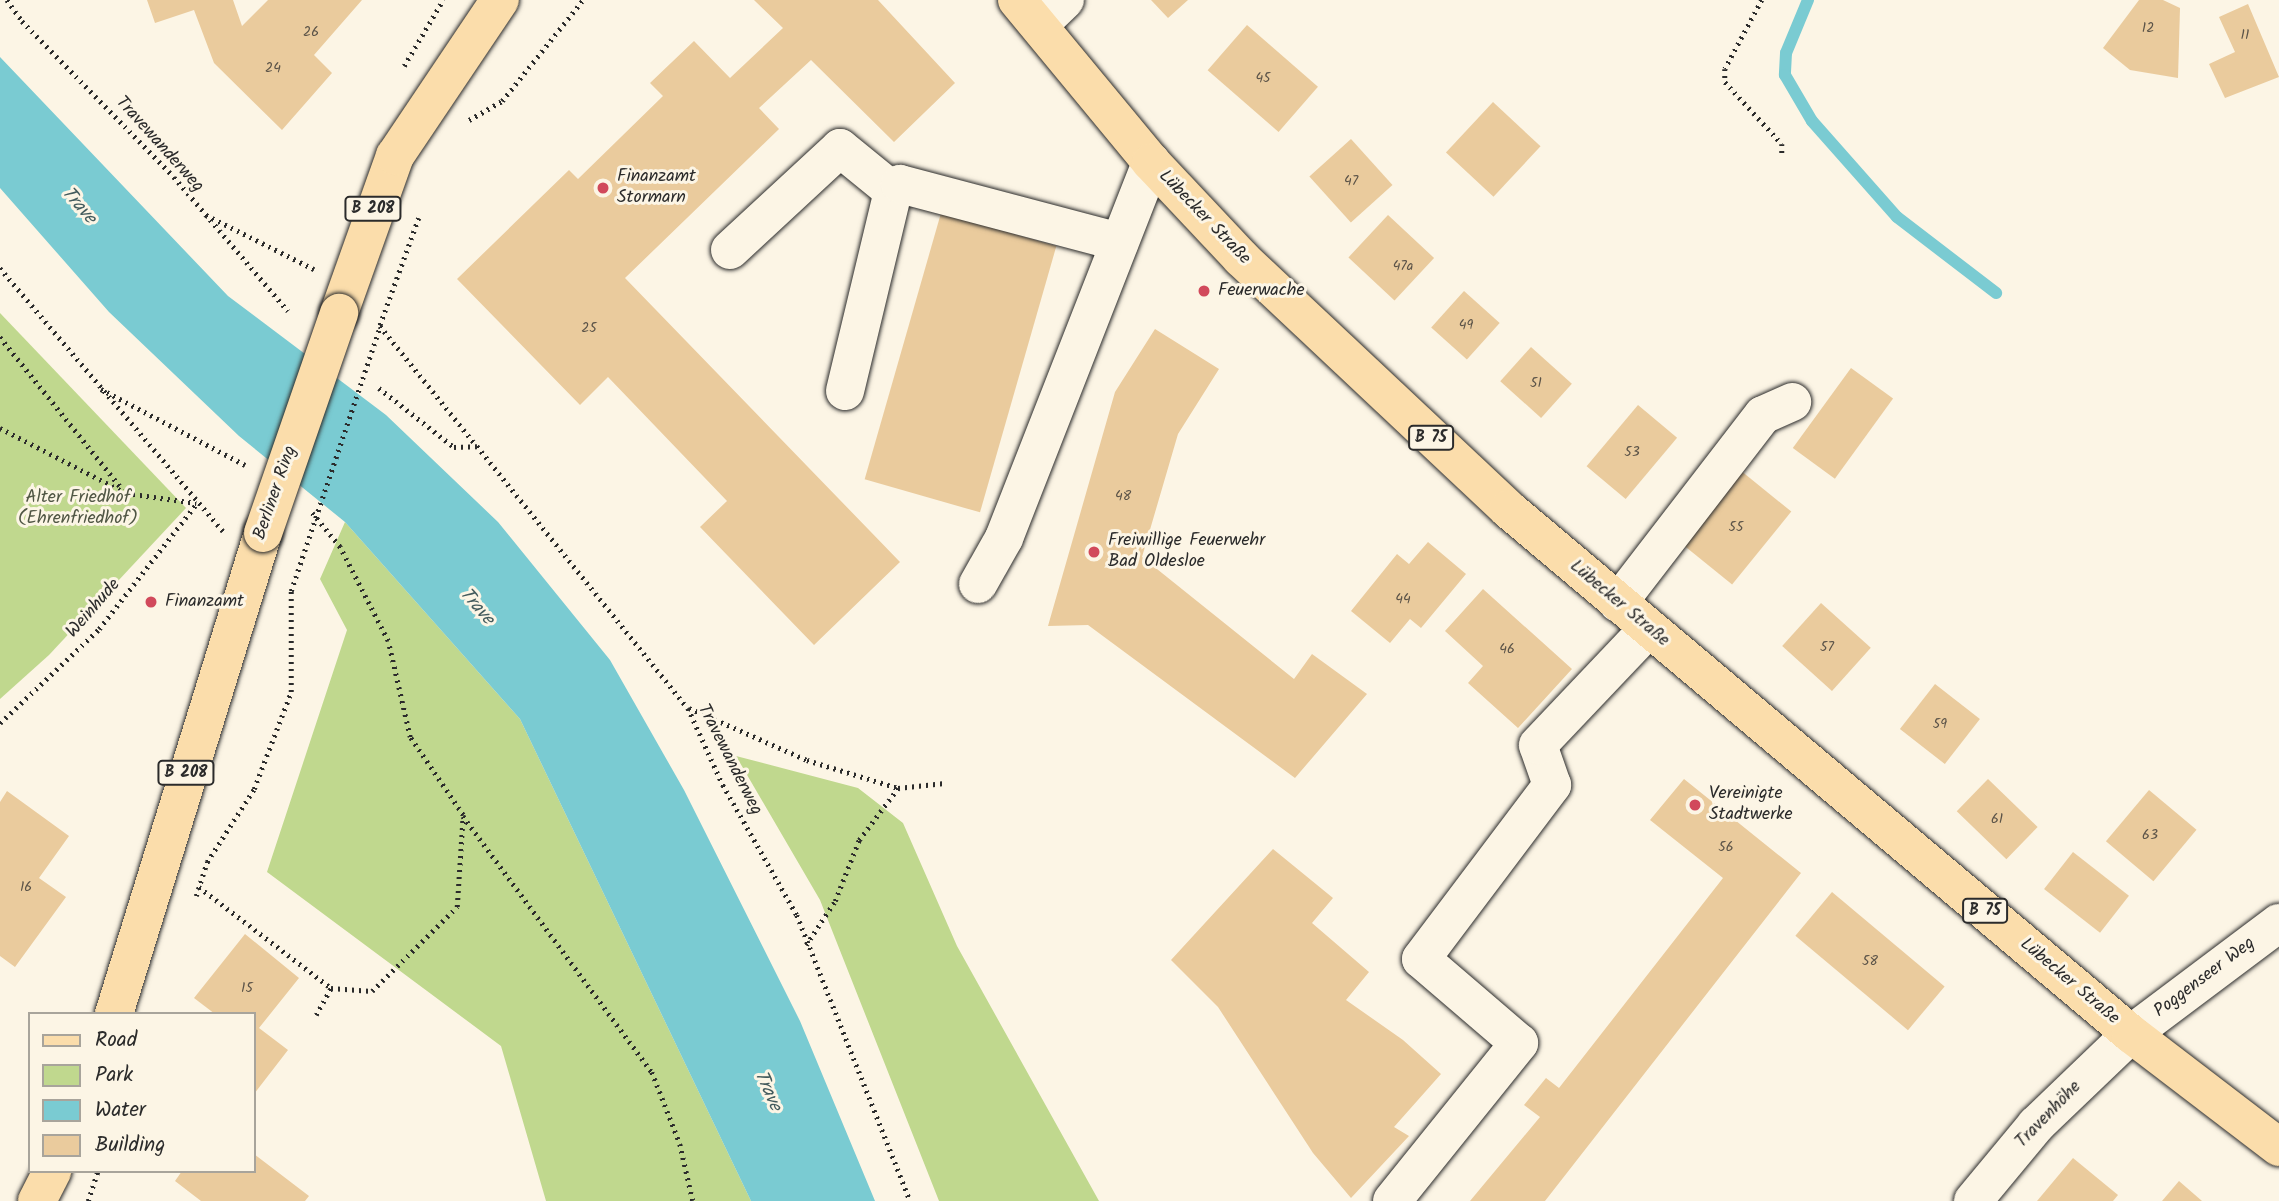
<!DOCTYPE html>
<meta charset="utf-8">
<style>
body{margin:0}
#map{position:relative;width:2279px;height:1201px;overflow:hidden;background:#fcf5e5;font-family:Kalam,sans-serif}
div>[style]{position:absolute}
.green>*{inset:0;background:#c0d88e}
.water>*{inset:0;background:#7acbd2}
.stream>*{height:12px;margin:-6px;padding:0 6px;transform-origin:6px;border-radius:6px;background:#7acbd2}
.building>*{inset:0;background:#eacb9d;transform-origin:0 0}
.path>*{height:4.5px;margin-top:-2.25px;transform-origin:0;background:repeating-linear-gradient(90deg,#2b2b2b 0 2px,transparent 0 7px)}
.roads{filter:drop-shadow(0 0 2px #2b2b2b) drop-shadow(0 0 2px #2b2b2b)}
.minor>*{height:38px;margin:-19px;padding:0 19px;transform-origin:19px;border-radius:19px;background:#fcf5e5}
.major>*{height:38px;margin:-19px;padding:0 19px;transform-origin:19px;border-radius:19px;background:#fbddab}
.path-bridge>*{height:4.5px;margin-top:-2.25px;transform-origin:0;background:repeating-linear-gradient(90deg,#2b2b2b 0 2px,transparent 0 7px)}
.bridges{filter:drop-shadow(0 0 2px #2b2b2b) drop-shadow(0 0 2px #2b2b2b)}
.major-bridge>*{height:38px;margin:-19px;padding:0 19px;transform-origin:19px;border-radius:19px;background:#fbddab}
.dots>*{width:19px;height:19px;translate:-50% -50%;box-sizing:border-box;border:4px solid #fcf5e5;border-radius:50%}
span{translate:-50% -50%;white-space:nowrap;text-align:center;line-height:1.15;-webkit-text-stroke:6px #fcf5e5;paint-order:stroke}
.number-label{font-size:14px;color:#5b5348}
.number-label span{-webkit-text-stroke-width:0}
.shield-label span{padding:2px 5px;background:#fcf5e5;border:2px solid;border-radius:5px;-webkit-text-stroke-width:0}
.shield-label{font-size:16px;color:#2b2b2b;font-weight:700}
.street-label{font-size:18px;color:#2b2b2b}
.poi-label{font-size:18px;color:#2b2b2b}
.left{translate:0 -50%;text-align:left}
.park-label{font-size:18px;color:#505644}
.water-label{font-size:19px;color:#435b5d;font-style:italic}
.legend{position:absolute;left:28px;top:1012px;width:228px;height:161px;box-sizing:border-box;background:#fcf5e5;border:2px solid #a8a49b;margin:0;padding:9px 12px;list-style:none;font-size:21px;color:#2b2b2b}
.legend li{display:flex;align-items:center;gap:14px;height:35px}
.legend b{width:35px;border:2px solid #a8a49b}
</style>
<div id="map">
<div class="green">
<div style="clip-path:polygon(0 313px,186px 508px,49px 655px,0 699px)"></div>
<div style="clip-path:polygon(345px 522px,520px 719px,751px 1201px,546px 1201px,501px 1046px,267px 872px,347px 630px,320px 579px)"></div>
<div style="clip-path:polygon(736px 756px,858px 788px,903px 823px,957px 946px,1099px 1201px,939px 1201px,820px 900px)"></div>
</div>
<div class="water">
<div style="clip-path:polygon(0 57px,228px 296px,386px 415px,498px 522px,610px 660px,684px 790px,800px 1021px,875px 1201px,751px 1201px,520px 719px,345px 522px,239px 436px,109px 312px,0 188px)"></div>
</div>
<div class="stream">
<div style="left:1808px;top:0;width:57px;rotate:112.5deg"></div>
<div style="left:1786px;top:53px;width:22px;rotate:93deg"></div>
<div style="left:1785px;top:75px;width:53px;rotate:59.6deg"></div>
<div style="left:1812px;top:121px;width:128px;rotate:48.5deg"></div>
<div style="left:1897px;top:217px;width:125px;rotate:37.5deg"></div>
</div>
<div class="building">
<div style="clip-path:polygon(147px 0,233px 0,242px 26px,268px 0,362px 0,314px 55px,332px 73px,282px 130px,214px 63px,194px 10px,155px 23px)"></div>
<div style="clip-path:polygon(754px 0,878px 0,955px 83px,894px 142px,811px 60px,759px 108px,779px 129px,625px 278px,900px 562px,814px 645px,700px 527px,727px 501px,608px 377px,580px 405px,457px 279px,569px 170px,578px 179px,663px 96px,650px 83px,694px 41px,730px 78px,783px 28px)"></div>
<div style="clip-path:polygon(1151px 0,1188px 0,1168px 18px)"></div>
<div style="clip-path:polygon(2139px 0,2163px 0,2180px 8px,2178px 78px,2130px 70px,2103px 48px)"></div>
<div style="clip-path:polygon(2248px 4px,2279px 77px,2225px 98px,2209px 64px,2235px 52px,2219px 17px)"></div>
<div style="left:1247px;top:25px;width:94px;height:60px;rotate:41deg"></div>
<div style="left:1493px;top:102px;width:65px;height:69px;rotate:43deg"></div>
<div style="left:1351px;top:139px;width:62px;height:56px;rotate:48deg"></div>
<div style="left:941px;top:213px;width:120px;height:277px;rotate:16deg"></div>
<div style="left:1388px;top:215px;width:63px;height:58px;rotate:43deg"></div>
<div style="left:1464px;top:291px;width:48px;height:49px;rotate:42deg"></div>
<div style="clip-path:polygon(1155px 329px,1219px 369px,1178px 434px,1142px 557px,1294px 679px,1312px 654px,1367px 694px,1295px 778px,1088px 625px,1048px 626px,1115px 392px)"></div>
<div style="left:1531px;top:347px;width:55px;height:46px;rotate:42deg"></div>
<div style="left:1851px;top:368px;width:52px;height:99px;rotate:36deg"></div>
<div style="left:1638px;top:405px;width:51px;height:80px;rotate:40deg"></div>
<div style="left:1740px;top:470px;width:66px;height:94px;rotate:39deg"></div>
<div style="clip-path:polygon(1428px 542px,1466px 574px,1421px 628px,1410px 619px,1390px 643px,1351px 611px,1397px 554px,1409px 564px)"></div>
<div style="clip-path:polygon(1483px 589px,1572px 669px,1518px 728px,1468px 683px,1483px 666px,1445px 631px)"></div>
<div style="left:1821px;top:603px;width:67px;height:58px;rotate:42deg"></div>
<div style="left:1935px;top:684px;width:57px;height:57px;rotate:38deg"></div>
<div style="clip-path:polygon(1684px 779px,1801px 873px,1545px 1201px,1470px 1201px,1540px 1117px,1524px 1105px,1546px 1078px,1559px 1088px,1723px 878px,1650px 820px)"></div>
<div style="left:1988px;top:779px;width:69px;height:45px;rotate:44deg"></div>
<div style="left:2149px;top:790px;width:62px;height:67px;rotate:40deg"></div>
<div style="clip-path:polygon(7px 791px,69px 836px,39px 878px,66px 897px,15px 967px,0 956px,0 802px)"></div>
<div style="clip-path:polygon(1273px 849px,1333px 898px,1312px 923px,1369px 972px,1346px 1000px,1403px 1040px,1441px 1074px,1394px 1127px,1409px 1136px,1351px 1198px,1313px 1153px,1218px 1007px,1171px 960px)"></div>
<div style="left:2073px;top:852px;width:71px;height:47px;rotate:38deg"></div>
<div style="left:1832px;top:892px;width:147px;height:57px;rotate:40deg"></div>
<div style="clip-path:polygon(245px 934px,299px 978px,259px 1028px,288px 1050px,254px 1094px,254px 1014px,215px 1014px,194px 998px)"></div>
<div style="clip-path:polygon(254px 1154px,309px 1196px,305px 1201px,201px 1201px,175px 1181px,182px 1171px,254px 1171px)"></div>
<div style="clip-path:polygon(2073px 1158px,2118px 1195px,2113px 1201px,2037px 1201px)"></div>
<div style="clip-path:polygon(2179px 1181px,2202px 1201px,2162px 1201px)"></div>
</div>
<div class="path">
<div style="left:7px;top:0;width:26px;rotate:54deg"></div>
<div style="left:22px;top:21px;width:218px;rotate:45.7deg"></div>
<div style="left:174px;top:177px;width:176px;rotate:49.6deg"></div>
<div style="left:1762px;top:0;width:78px;rotate:118.2deg"></div>
<div style="left:1725px;top:69px;width:13px;rotate:90deg"></div>
<div style="left:1725px;top:82px;width:84px;rotate:47.4deg"></div>
<div style="left:1782px;top:144px;width:13px;rotate:90deg"></div>
<div style="left:404px;top:66px;width:77px;rotate:-59.4deg"></div>
<div style="left:469px;top:120px;width:38px;rotate:-30deg"></div>
<div style="left:502px;top:101px;width:129px;rotate:-51.3deg"></div>
<div style="left:206px;top:215px;width:121px;rotate:26.6deg"></div>
<div style="left:419px;top:218px;width:115px;rotate:109.9deg"></div>
<div style="left:380px;top:326px;width:153px;rotate:51.1deg"></div>
<div style="left:0;top:268px;width:345px;rotate:49.7deg"></div>
<div style="left:0;top:337px;width:196px;rotate:51.2deg"></div>
<div style="left:379px;top:388px;width:95px;rotate:38.2deg"></div>
<div style="left:454px;top:447px;width:23px;rotate:-2deg"></div>
<div style="left:477px;top:446px;width:336px;rotate:51.2deg"></div>
<div style="left:688px;top:708px;width:85px;rotate:65.6deg"></div>
<div style="left:723px;top:785px;width:150px;rotate:60.4deg"></div>
<div style="left:797px;top:915px;width:308px;rotate:68.4deg"></div>
<div style="left:101px;top:389px;width:163px;rotate:27.8deg"></div>
<div style="left:0;top:428px;width:142px;rotate:27.3deg"></div>
<div style="left:126px;top:493px;width:71px;rotate:8.1deg"></div>
<div style="left:689px;top:708px;width:129px;rotate:23.8deg"></div>
<div style="left:807px;top:760px;width:95px;rotate:17.1deg"></div>
<div style="left:898px;top:788px;width:47px;rotate:-6.1deg"></div>
<div style="left:0;top:723px;width:137px;rotate:-43.5deg"></div>
<div style="left:99px;top:629px;width:160px;rotate:-52.1deg"></div>
<div style="left:463px;top:816px;width:318px;rotate:53.6deg"></div>
<div style="left:652px;top:1072px;width:77px;rotate:68.7deg"></div>
<div style="left:680px;top:1144px;width:58px;rotate:77.2deg"></div>
<div style="left:199px;top:887px;width:166px;rotate:37.4deg"></div>
<div style="left:331px;top:988px;width:41px;rotate:4.2deg"></div>
<div style="left:372px;top:991px;width:120px;rotate:-44.7deg"></div>
<div style="left:457px;top:907px;width:92px;rotate:-86.3deg"></div>
<div style="left:463px;top:815px;width:94px;rotate:-124.2deg"></div>
<div style="left:410px;top:737px;width:98px;rotate:-102.9deg"></div>
<div style="left:388px;top:641px;width:106px;rotate:-117.1deg"></div>
<div style="left:340px;top:547px;width:44px;rotate:-129.5deg"></div>
<div style="left:196px;top:896px;width:36px;rotate:-72deg"></div>
<div style="left:207px;top:862px;width:87px;rotate:-57.2deg"></div>
<div style="left:254px;top:789px;width:104px;rotate:-69.1deg"></div>
<div style="left:291px;top:692px;width:101px;rotate:-90deg"></div>
<div style="left:806px;top:945px;width:53px;rotate:-56.6deg"></div>
<div style="left:835px;top:901px;width:66px;rotate:-68.5deg"></div>
<div style="left:859px;top:840px;width:65px;rotate:-53.1deg"></div>
<div style="left:316px;top:1015px;width:31px;rotate:-61deg"></div>
<div style="left:88px;top:1201px;width:32px;rotate:-72deg"></div>
</div>
<div class="roads">
<div class="minor">
<div style="left:1039px;top:25px;width:36px;rotate:-44deg"></div>
<div style="left:730px;top:250px;width:150px;rotate:-42.8deg"></div>
<div style="left:840px;top:148px;width:68px;rotate:39.1deg"></div>
<div style="left:845px;top:391px;width:206px;rotate:-76.5deg"></div>
<div style="left:893px;top:191px;width:10px;rotate:-45deg"></div>
<div style="left:900px;top:184px;width:227px;rotate:14.8deg"></div>
<div style="left:978px;top:584px;width:53px;rotate:-60.5deg"></div>
<div style="left:1004px;top:538px;width:404px;rotate:-68.6deg"></div>
<div style="left:1618px;top:603px;width:237px;rotate:-52.4deg"></div>
<div style="left:1763px;top:415px;width:32px;rotate:-24deg"></div>
<div style="left:1392px;top:1201px;width:203px;rotate:-51.2deg"></div>
<div style="left:1519px;top:1043px;width:129px;rotate:-139.4deg"></div>
<div style="left:1421px;top:959px;width:218px;rotate:-53deg"></div>
<div style="left:1552px;top:785px;width:42px;rotate:-109.3deg"></div>
<div style="left:1538px;top:745px;width:161px;rotate:-46.5deg"></div>
<div style="left:1973px;top:1201px;width:99px;rotate:-50.3deg"></div>
<div style="left:2036px;top:1125px;width:132px;rotate:-43.8deg"></div>
<div style="left:2131px;top:1034px;width:185px;rotate:-36.9deg"></div>
</div>
<div class="major">
<div style="left:1017px;top:0;width:210px;rotate:50.4deg"></div>
<div style="left:1151px;top:162px;width:132px;rotate:46.8deg"></div>
<div style="left:1241px;top:258px;width:366px;rotate:43.2deg"></div>
<div style="left:1508px;top:509px;width:815px;rotate:40.12deg"></div>
<div style="left:2131px;top:1034px;width:186px;rotate:37.4deg"></div>
<div style="left:339px;top:313px;width:167px;rotate:-70.4deg"></div>
<div style="left:395px;top:156px;width:188px;rotate:-56.1deg"></div>
<div style="left:114px;top:1014px;width:504px;rotate:-72.79deg"></div>
<div style="left:37px;top:1201px;width:34px;rotate:-63deg"></div>
</div>
</div>
<div class="path-bridge">
<div style="left:291px;top:591px;width:280px;rotate:-71.4deg"></div>
</div>
<div class="bridges">
<div class="major-bridge">
<div style="left:263px;top:533px;width:233px;rotate:-70.9deg"></div>
</div>
</div>
<div class="dots">
<div style="left:603px;top:188px;background:#d1495b"></div>
<div style="left:1204px;top:291px;background:#d1495b"></div>
<div style="left:1094px;top:552px;background:#d1495b"></div>
<div style="left:151px;top:602px;background:#d1495b"></div>
<div style="left:1695px;top:805px;background:#d1495b"></div>
</div>
<div class="number-label">
<span style="left:2148px;top:28px">12</span>
<span style="left:311px;top:32px">26</span>
<span style="left:2245px;top:35px">11</span>
<span style="left:273px;top:68px">24</span>
<span style="left:1263px;top:78px">45</span>
<span style="left:1351px;top:181px">47</span>
<span style="left:1403px;top:266px">47a</span>
<span style="left:1466px;top:325px">49</span>
<span style="left:589px;top:328px">25</span>
<span style="left:1536px;top:383px">51</span>
<span style="left:1632px;top:452px">53</span>
<span style="left:1123px;top:496px">48</span>
<span style="left:1736px;top:527px">55</span>
<span style="left:1403px;top:599px">44</span>
<span style="left:1827px;top:647px">57</span>
<span style="left:1507px;top:649px">46</span>
<span style="left:1940px;top:724px">59</span>
<span style="left:1997px;top:819px">61</span>
<span style="left:2150px;top:835px">63</span>
<span style="left:1726px;top:847px">56</span>
<span style="left:26px;top:887px">16</span>
<span style="left:1870px;top:961px">58</span>
<span style="left:247px;top:988px">15</span>
</div>
<div class="shield-label">
<span style="left:373px;top:209px">B 208</span>
<span style="left:1431px;top:438px">B 75</span>
<span style="left:186px;top:773px">B 208</span>
<span style="left:1985px;top:911px">B 75</span>
</div>
<div class="street-label">
<span style="left:159px;top:145px;rotate:48deg">Travewanderweg</span>
<span style="left:1204px;top:218px;rotate:46deg">Lübecker Straße</span>
<span style="left:276px;top:493px;rotate:-71deg">Berliner Ring</span>
<span style="left:1619px;top:604px;rotate:40deg">Lübecker Straße</span>
<span style="left:94px;top:609px;rotate:-49deg">Weinhude</span>
<span style="left:729px;top:760px;rotate:63deg">Travewanderweg</span>
<span style="left:2205px;top:978px;rotate:-37deg">Poggenseer Weg</span>
<span style="left:2069px;top:982px;rotate:40deg">Lübecker Straße</span>
<span style="left:2049px;top:1115px;rotate:-46deg">Travenhöhe</span>
</div>
<div class="poi-label">
<span class="left" style="left:617px;top:188px">Finanzamt<br>Stormarn</span>
<span class="left" style="left:1218px;top:291px">Feuerwache</span>
<span class="left" style="left:1108px;top:552px">Freiwillige Feuerwehr<br>Bad Oldesloe</span>
<span class="left" style="left:165px;top:602px">Finanzamt</span>
<span class="left" style="left:1709px;top:805px">Vereinigte<br>Stadtwerke</span>
</div>
<div class="park-label">
<span style="left:78px;top:509px">Alter Friedhof<br>(Ehrenfriedhof)</span>
</div>
<div class="water-label">
<span style="left:78px;top:206px;rotate:49deg">Trave</span>
<span style="left:476px;top:607px;rotate:49deg">Trave</span>
<span style="left:767px;top:1091px;rotate:66deg">Trave</span>
</div>
<ul class="legend">
<li><b style="height:9px;background:#fbddab"></b>Road</li>
<li><b style="height:19px;background:#c0d88e"></b>Park</li>
<li><b style="height:19px;background:#7acbd2"></b>Water</li>
<li><b style="height:19px;background:#eacb9d"></b>Building</li>
</ul>
</div>
